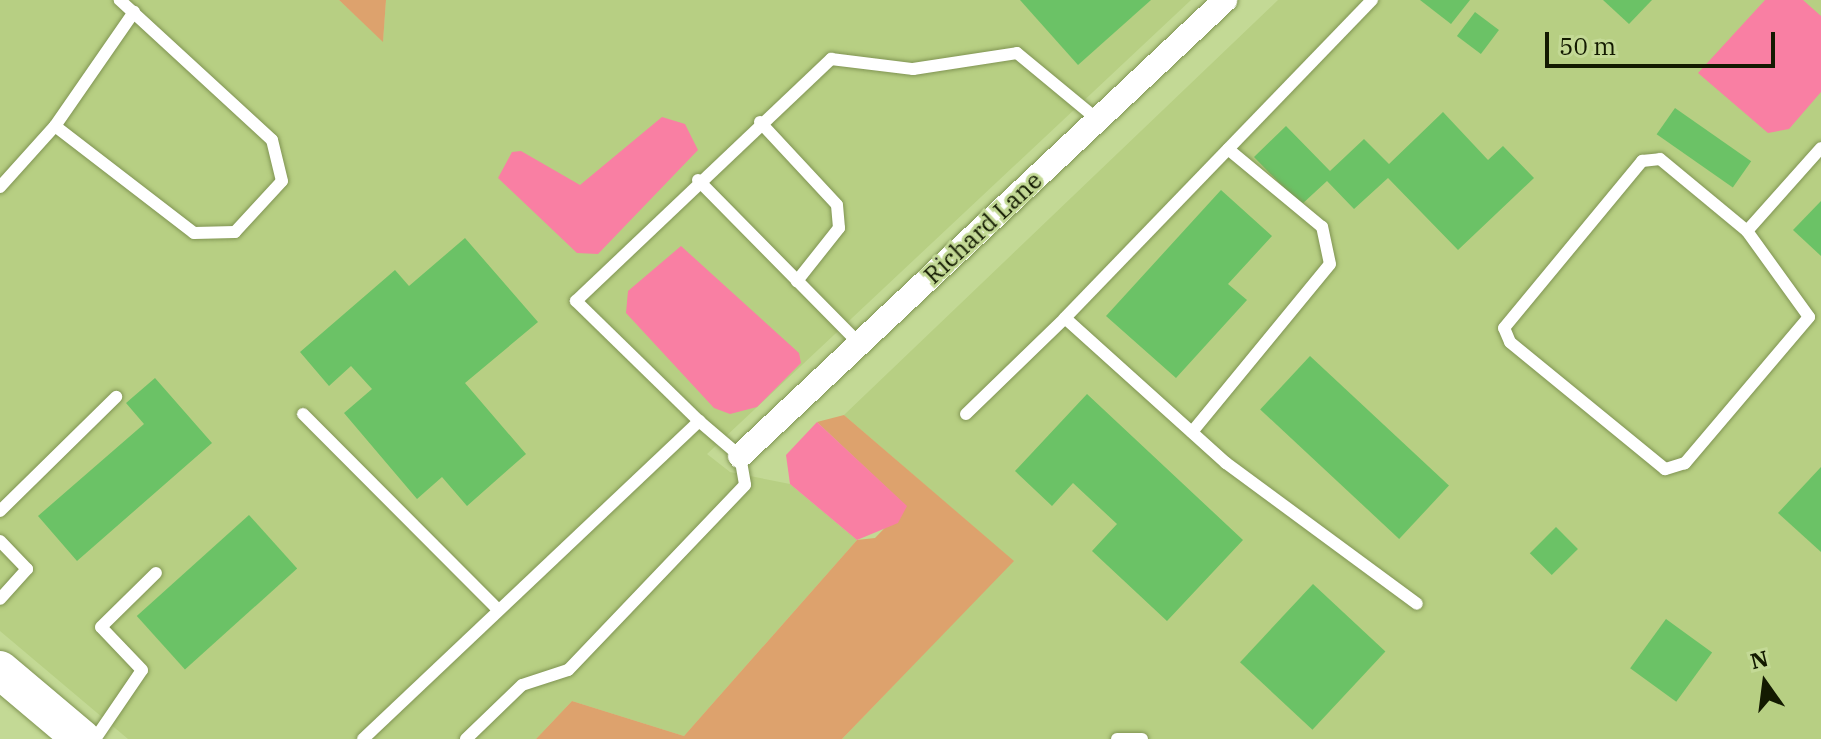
<!DOCTYPE html>
<style>
body{margin:0}
#map{position:relative;width:1821px;height:739px;overflow:hidden;background:#c3d995;font-family:"IBM Plex Serif",serif}
div>[style]{position:absolute}
.built>*{inset:0;background:#b7cf83}
.green>*{inset:0;background:#dda26d}
.water>*{inset:0;background:#f97fa3}
.building>*{inset:0;background:#6bc266;transform-origin:0 0}
.roads{filter:drop-shadow(0 0 2px #809453) drop-shadow(0 0 2px #809453)}
.service>*{height:12px;margin:-6px;padding:0 6px;transform-origin:6px;border-radius:6px;background:#fff}
.minor>*{height:24px;margin:-12px;padding:0 12px;transform-origin:12px;border-radius:12px;background:#fff}
.primary>*{height:38px;margin:-19px;padding:0 19px;transform-origin:19px;border-radius:19px;background:#fff}
span{translate:-50% -50%;white-space:nowrap;text-align:center;line-height:1.15;-webkit-text-stroke:6px #c3d995;paint-order:stroke}
.street-label{font-size:24px;color:#131a01}
.north{position:absolute;left:1725px;top:643px;width:80px;height:80px;-webkit-text-stroke:6px #c3d995;paint-order:stroke;rotate:346deg;font-size:22px;font-weight:700;line-height:32px;text-align:center;color:#131a01}
.north::after{content:'';display:block;margin:auto;width:28px;height:36px;background:#131a01;clip-path:polygon(50% 0,100% 100%,50% 72%,0 100%)}
.scale{position:absolute;left:1545px;top:32px;width:230px;height:36px;box-sizing:border-box;border:4px solid #131a01;border-top:0;padding-left:10px;font-size:24px;line-height:28px;white-space:nowrap;color:#131a01;-webkit-text-stroke:6px #c3d995;paint-order:stroke}
</style>
<div id="map">
<div class="built">
<div style="clip-path:polygon(0 0,339px 0,383px 41px,386px 0,1191px 0,707px 454px,730px 472px,790px 484px,857px 540px,684px 736px,572px 701px,536px 739px,128px 739px,0 631px)"></div>
<div style="clip-path:polygon(1278px 0,1821px 0,1821px 739px,842px 739px,1013px 561px,844px 415px)"></div>
</div>
<div class="green">
<div style="clip-path:polygon(340px 0,386px 0,383px 42px,339px 0)"></div>
<div style="clip-path:polygon(844px 415px,1014px 561px,842px 739px,536px 739px,572px 701px,684px 736px,857px 540px,875px 538px,906px 506px,817px 422px)"></div>
</div>
<div class="water">
<div style="clip-path:polygon(1765px 0,1803px 0,1821px 16px,1821px 92px,1789px 129px,1768px 133px,1698px 73px)"></div>
<div style="clip-path:polygon(662px 117px,685px 124px,698px 150px,598px 254px,577px 253px,498px 178px,512px 152px,521px 151px,580px 185px)"></div>
<div style="clip-path:polygon(681px 246px,799px 353px,801px 363px,757px 407px,730px 414px,714px 408px,626px 313px,628px 291px)"></div>
<div style="clip-path:polygon(817px 422px,907px 506px,898px 523px,857px 540px,790px 484px,786px 455px)"></div>
</div>
<div class="building">
<div style="clip-path:polygon(1020px 0,1151px 0,1078px 65px)"></div>
<div style="clip-path:polygon(1420px 0,1470px 0,1451px 24px)"></div>
<div style="clip-path:polygon(1603px 0,1652px 0,1629px 24px)"></div>
<div style="left:1475px;top:12px;width:30px;height:30px;rotate:37deg"></div>
<div style="left:1675px;top:108px;width:93px;height:32px;rotate:35deg"></div>
<div style="clip-path:polygon(1443px 112px,1488px 160px,1503px 146px,1534px 178px,1458px 250px,1388px 178px,1354px 209px,1327px 181px,1301px 205px,1254px 157px,1286px 126px,1330px 171px,1364px 139px,1389px 164px)"></div>
<div style="clip-path:polygon(1221px 190px,1272px 236px,1228px 284px,1247px 300px,1176px 378px,1106px 316px)"></div>
<div style="clip-path:polygon(1821px 201px,1821px 256px,1793px 230px)"></div>
<div style="clip-path:polygon(465px 238px,538px 322px,465px 383px,526px 454px,467px 506px,442px 477px,417px 499px,344px 413px,372px 389px,351px 366px,329px 386px,300px 352px,395px 270px,409px 286px)"></div>
<div style="left:1310px;top:356px;width:190px;height:73px;rotate:43deg"></div>
<div style="clip-path:polygon(155px 378px,212px 443px,77px 561px,38px 516px,144px 424px,126px 403px)"></div>
<div style="clip-path:polygon(1087px 394px,1243px 540px,1167px 621px,1092px 551px,1117px 524px,1073px 483px,1052px 506px,1015px 471px)"></div>
<div style="clip-path:polygon(1821px 467px,1821px 552px,1778px 513px)"></div>
<div style="left:249px;top:515px;width:72px;height:151px;rotate:48deg"></div>
<div style="left:1556px;top:527px;width:31px;height:37px;rotate:45deg"></div>
<div style="left:1313px;top:584px;width:99px;height:107px;rotate:43deg"></div>
<div style="left:1666px;top:619px;width:57px;height:61px;rotate:36deg"></div>
</div>
<div class="roads">
<div class="service">
<div style="left:1372px;top:0;width:442px;rotate:134deg"></div>
<div style="left:1065px;top:318px;width:217px;rotate:42deg"></div>
<div style="left:1226px;top:463px;width:237px;rotate:36.4deg"></div>
<div style="left:760px;top:122px;width:113px;rotate:47.1deg"></div>
<div style="left:837px;top:205px;width:23px;rotate:85deg"></div>
<div style="left:839px;top:228px;width:68px;rotate:128.4deg"></div>
<div style="left:55px;top:126px;width:175px;rotate:37.6deg"></div>
<div style="left:194px;top:233px;width:41px;rotate:-1.4deg"></div>
<div style="left:235px;top:232px;width:69px;rotate:-47.3deg"></div>
<div style="left:282px;top:181px;width:42px;rotate:-103.7deg"></div>
<div style="left:272px;top:140px;width:207px;rotate:-137.4deg"></div>
<div style="left:1660px;top:159px;width:113px;rotate:39.6deg"></div>
<div style="left:1747px;top:231px;width:106px;rotate:54.2deg"></div>
<div style="left:1809px;top:317px;width:192px;rotate:130.3deg"></div>
<div style="left:1685px;top:463px;width:21px;rotate:163deg"></div>
<div style="left:1665px;top:469px;width:200px;rotate:-140.7deg"></div>
<div style="left:1510px;top:342px;width:15px;rotate:-113deg"></div>
<div style="left:1504px;top:328px;width:217px;rotate:-50.4deg"></div>
<div style="left:1642px;top:161px;width:18px;rotate:-6deg"></div>
<div style="left:698px;top:180px;width:231px;rotate:45.4deg"></div>
<div style="left:0;top:187px;width:82px;rotate:-48deg"></div>
<div style="left:55px;top:126px;width:139px;rotate:-55.3deg"></div>
<div style="left:1747px;top:231px;width:111px;rotate:-48.3deg"></div>
<div style="left:303px;top:414px;width:274px;rotate:45.1deg"></div>
<div style="left:966px;top:414px;width:138px;rotate:-44.1deg"></div>
<div style="left:699px;top:421px;width:172px;rotate:-135.7deg"></div>
<div style="left:576px;top:301px;width:352px;rotate:-43.5deg"></div>
<div style="left:831px;top:59px;width:83px;rotate:7deg"></div>
<div style="left:913px;top:69px;width:105px;rotate:-8.7deg"></div>
<div style="left:1017px;top:53px;width:105px;rotate:39.6deg"></div>
<div style="left:1192px;top:432px;width:217px;rotate:-50.6deg"></div>
<div style="left:1330px;top:264px;width:38px;rotate:-102deg"></div>
<div style="left:1322px;top:227px;width:122px;rotate:-140.3deg"></div>
<div style="left:0;top:511px;width:163px;rotate:-44.5deg"></div>
<div style="left:0;top:541px;width:39px;rotate:46deg"></div>
<div style="left:27px;top:569px;width:40px;rotate:132deg"></div>
<div style="left:95px;top:739px;width:83px;rotate:-55.7deg"></div>
<div style="left:142px;top:670px;width:59px;rotate:-133.6deg"></div>
<div style="left:101px;top:627px;width:77px;rotate:-44.5deg"></div>
<div style="left:363px;top:739px;width:463px;rotate:-43.4deg"></div>
<div style="left:699px;top:421px;width:54px;rotate:40.5deg"></div>
<div style="left:740px;top:456px;width:29px;rotate:80deg"></div>
<div style="left:745px;top:485px;width:256px;rotate:133.7deg"></div>
<div style="left:568px;top:670px;width:48px;rotate:161.9deg"></div>
<div style="left:522px;top:685px;width:78px;rotate:136deg"></div>
<div style="left:1117px;top:739px;width:25px"></div>
</div>
<div class="minor">
<div style="left:740px;top:456px;width:666px;rotate:-43.23deg"></div>
</div>
<div class="primary">
<div style="left:0;top:670px;width:107px;rotate:40.1deg"></div>
</div>
</div>
<div class="street-label">
<span style="left:983px;top:228px;rotate:-43deg">Richard Lane</span>
</div>
<div class="north">N</div>
<div class="scale">50 m</div>
</div>
